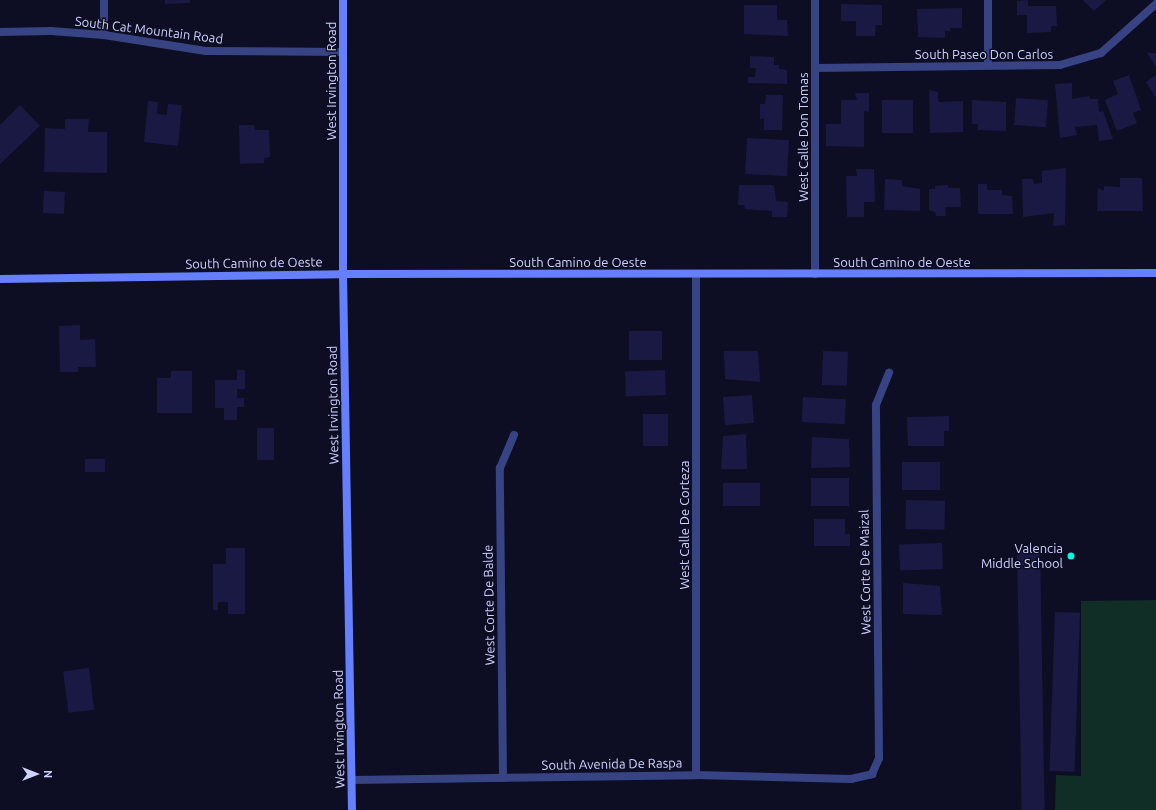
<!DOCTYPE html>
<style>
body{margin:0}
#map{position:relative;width:1156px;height:810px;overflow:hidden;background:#0d0e23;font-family:Ubuntu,sans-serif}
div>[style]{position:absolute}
.green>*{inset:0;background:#102d26}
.building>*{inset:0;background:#1a1944;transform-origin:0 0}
.street>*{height:8px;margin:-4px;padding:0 4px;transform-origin:4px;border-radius:4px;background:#374382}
.secondary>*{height:8px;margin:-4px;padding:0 4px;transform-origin:4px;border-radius:4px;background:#667fff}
.dots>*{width:11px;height:11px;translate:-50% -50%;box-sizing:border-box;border:2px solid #0d0e23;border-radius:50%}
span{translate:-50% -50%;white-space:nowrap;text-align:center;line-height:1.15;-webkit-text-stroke:3px #0d0e23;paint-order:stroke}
.street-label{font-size:13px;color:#cfd2ff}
.poi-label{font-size:13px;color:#cfd2ff}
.right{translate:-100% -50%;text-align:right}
.north{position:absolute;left:16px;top:754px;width:40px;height:40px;-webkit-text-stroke:3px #0d0e23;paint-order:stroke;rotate:90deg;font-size:11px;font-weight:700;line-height:16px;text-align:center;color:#cfd2ff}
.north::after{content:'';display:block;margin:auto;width:14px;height:18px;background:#cfd2ff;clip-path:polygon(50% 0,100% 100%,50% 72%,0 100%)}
</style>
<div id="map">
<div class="green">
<div style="clip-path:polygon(1156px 600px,1156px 810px,1055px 810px,1056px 775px,1081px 776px,1081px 601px)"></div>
</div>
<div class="building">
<div style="clip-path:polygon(165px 0,190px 0,190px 3px,165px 4px)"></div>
<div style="clip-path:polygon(1028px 0,1028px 6px,1056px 6px,1057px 26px,1051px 26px,1051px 32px,1027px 33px,1027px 15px,1017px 15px,1017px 1px)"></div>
<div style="clip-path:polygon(1083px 0,1106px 0,1094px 11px)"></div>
<div style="clip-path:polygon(841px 4px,882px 5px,882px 25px,876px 25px,875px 36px,856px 36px,856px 21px,841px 21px)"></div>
<div style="clip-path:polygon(744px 5px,777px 5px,777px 20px,787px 20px,788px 36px,744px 34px)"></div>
<div style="clip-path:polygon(962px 8px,962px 28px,950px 28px,950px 31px,945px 31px,945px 38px,918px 37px,917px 9px)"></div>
<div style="clip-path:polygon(1147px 53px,1156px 53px,1156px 67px)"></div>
<div style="clip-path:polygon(750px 56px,774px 57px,774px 65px,779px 65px,779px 69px,787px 70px,787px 84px,748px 83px,748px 77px,755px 77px,756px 68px,750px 68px)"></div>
<div style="clip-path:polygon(1129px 75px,1141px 110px,1133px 113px,1137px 123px,1117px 131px,1105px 100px,1118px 94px,1113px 81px)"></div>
<div style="clip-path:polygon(1156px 75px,1156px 98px,1146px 82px)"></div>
<div style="clip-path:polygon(1072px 83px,1072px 99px,1090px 96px,1090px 99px,1098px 99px,1099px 112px,1103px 111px,1113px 139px,1099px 141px,1097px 125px,1075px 127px,1077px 135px,1060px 138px,1055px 84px)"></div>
<div style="clip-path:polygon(929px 90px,938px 92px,938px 102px,963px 101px,963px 132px,930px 133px)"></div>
<div style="clip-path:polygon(855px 93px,869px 93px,869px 112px,864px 111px,864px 147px,826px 146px,826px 124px,841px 124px,841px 100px,857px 100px)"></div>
<div style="clip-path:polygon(766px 95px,783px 95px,782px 130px,764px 130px,764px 118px,760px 119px,760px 104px,765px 104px)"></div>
<div style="left:1016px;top:98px;width:32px;height:27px;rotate:4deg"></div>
<div style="left:882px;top:100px;width:31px;height:33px"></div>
<div style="clip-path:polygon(972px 100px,1006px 102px,1006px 131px,978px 130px,978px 124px,972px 124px)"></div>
<div style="clip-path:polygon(148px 101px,158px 102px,157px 114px,167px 115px,168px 104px,182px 105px,178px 146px,144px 142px)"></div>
<div style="clip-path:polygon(20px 105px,40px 126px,0 164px,0 125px)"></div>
<div style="clip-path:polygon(65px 119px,89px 119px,88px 132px,107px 132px,107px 173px,44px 172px,45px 128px,65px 129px)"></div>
<div style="clip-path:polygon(239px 125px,254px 125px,255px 130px,269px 130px,270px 157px,264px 158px,264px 163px,240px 164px)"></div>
<div style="left:747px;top:138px;width:42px;height:36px;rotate:3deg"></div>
<div style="clip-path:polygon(1066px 168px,1065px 225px,1053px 226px,1054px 213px,1023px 217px,1022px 179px,1033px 179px,1034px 184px,1042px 183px,1042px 171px)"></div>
<div style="clip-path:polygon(856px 169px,874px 169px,875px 202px,864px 202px,864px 217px,847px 217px,846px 176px,857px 176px)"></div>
<div style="clip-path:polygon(1120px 178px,1142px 178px,1143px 211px,1097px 211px,1098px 188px,1104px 191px,1104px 186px,1120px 187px)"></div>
<div style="clip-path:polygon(885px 179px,902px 180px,902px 186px,920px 189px,920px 211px,884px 210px)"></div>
<div style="clip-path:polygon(978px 184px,987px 184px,987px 190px,1002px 190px,1002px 195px,1012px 196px,1013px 214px,978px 214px)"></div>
<div style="clip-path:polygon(739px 185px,774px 185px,776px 201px,788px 202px,787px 217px,772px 217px,772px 211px,745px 209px,744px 205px,738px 205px)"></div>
<div style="clip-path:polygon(948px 185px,948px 188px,960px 188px,961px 207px,945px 207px,946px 216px,936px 216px,935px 212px,929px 210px,929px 189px,935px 189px,935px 186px)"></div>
<div style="left:44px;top:191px;width:21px;height:22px;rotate:3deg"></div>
<div style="clip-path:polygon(80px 325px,80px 340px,95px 339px,96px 367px,78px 367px,78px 372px,60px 372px,59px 326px)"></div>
<div style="left:662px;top:331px;width:29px;height:33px;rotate:90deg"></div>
<div style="clip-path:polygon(724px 351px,758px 351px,760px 382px,725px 379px)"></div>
<div style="left:823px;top:351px;width:25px;height:34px;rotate:2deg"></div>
<div style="clip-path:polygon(237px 370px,245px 370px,245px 389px,237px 389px,237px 398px,244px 398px,244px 407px,237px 407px,237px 420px,224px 420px,224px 408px,215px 408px,215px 380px,237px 380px)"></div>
<div style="left:665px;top:370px;width:25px;height:40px;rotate:88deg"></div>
<div style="clip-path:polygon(171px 371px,192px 371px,192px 413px,157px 413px,157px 378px,171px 378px)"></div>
<div style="left:752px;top:395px;width:28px;height:29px;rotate:86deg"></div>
<div style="left:803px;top:397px;width:43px;height:25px;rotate:3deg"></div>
<div style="left:643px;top:414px;width:25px;height:32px"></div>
<div style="clip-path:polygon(949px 416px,949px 431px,944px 431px,944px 446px,908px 446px,907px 417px)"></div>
<div style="left:274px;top:428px;width:32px;height:17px;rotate:90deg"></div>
<div style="clip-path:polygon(746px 434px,747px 469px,721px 469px,723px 436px)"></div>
<div style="clip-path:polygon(812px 437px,849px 439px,850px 467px,811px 468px)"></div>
<div style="left:85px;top:459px;width:20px;height:13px"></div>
<div style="left:902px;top:462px;width:38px;height:28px"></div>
<div style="left:811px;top:478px;width:38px;height:28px"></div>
<div style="left:723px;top:483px;width:37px;height:23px"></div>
<div style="left:906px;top:500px;width:39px;height:29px;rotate:1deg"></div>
<div style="clip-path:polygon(814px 519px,845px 519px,845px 534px,850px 534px,850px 546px,814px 546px)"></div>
<div style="left:942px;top:543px;width:26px;height:43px;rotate:88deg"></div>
<div style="left:1040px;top:547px;width:263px;height:23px;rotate:89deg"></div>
<div style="clip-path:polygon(226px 548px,245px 548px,245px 614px,228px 614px,228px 602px,218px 602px,218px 610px,213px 610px,213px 564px,226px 564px)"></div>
<div style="clip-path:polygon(903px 583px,940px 586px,942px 615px,903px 614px)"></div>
<div style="left:1055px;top:612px;width:25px;height:159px;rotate:2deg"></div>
<div style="left:89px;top:668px;width:42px;height:26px;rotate:83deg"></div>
</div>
<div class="street">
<div style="left:104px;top:0;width:35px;rotate:90deg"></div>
<div style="left:815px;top:0;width:274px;rotate:90deg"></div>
<div style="left:988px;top:0;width:65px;rotate:90deg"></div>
<div style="left:0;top:32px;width:51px;rotate:-1.1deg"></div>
<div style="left:51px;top:31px;width:53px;rotate:4.3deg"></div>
<div style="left:104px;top:35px;width:103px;rotate:8.9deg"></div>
<div style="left:206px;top:51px;width:137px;rotate:0.4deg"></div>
<div style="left:815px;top:68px;width:245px;rotate:-0.7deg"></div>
<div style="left:1060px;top:65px;width:43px;rotate:-16.3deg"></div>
<div style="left:1101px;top:53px;width:74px;rotate:-41.7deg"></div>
<div style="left:696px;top:274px;width:501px;rotate:90deg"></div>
<div style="left:503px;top:778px;width:310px;rotate:-90.6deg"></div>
<div style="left:500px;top:468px;width:36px;rotate:-67deg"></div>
<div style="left:352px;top:780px;width:344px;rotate:-0.8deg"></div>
<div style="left:696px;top:775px;width:155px;rotate:1.5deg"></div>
<div style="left:851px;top:779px;width:22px;rotate:-13deg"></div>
<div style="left:872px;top:774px;width:17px;rotate:-66deg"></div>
<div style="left:879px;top:758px;width:353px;rotate:-90.5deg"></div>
<div style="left:876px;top:405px;width:35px;rotate:-68deg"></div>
</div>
<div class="secondary">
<div style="left:343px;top:0;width:274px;rotate:90deg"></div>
<div style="left:343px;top:274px;width:536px;rotate:89.04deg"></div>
<div style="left:0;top:279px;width:343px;rotate:-0.8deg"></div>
<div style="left:343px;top:274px;width:813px;rotate:-0.07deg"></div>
</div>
<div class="dots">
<div style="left:1071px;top:556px;background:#00fae4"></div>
</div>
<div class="street-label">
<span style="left:149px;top:30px;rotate:7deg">South Cat Mountain Road</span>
<span style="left:984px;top:54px">South Paseo Don Carlos</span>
<span style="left:331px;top:81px;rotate:-90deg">West Irvington Road</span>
<span style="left:803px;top:137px;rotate:-90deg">West Calle Don Tomas</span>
<span style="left:578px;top:262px">South Camino de Oeste</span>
<span style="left:902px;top:262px">South Camino de Oeste</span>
<span style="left:254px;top:263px;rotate:-1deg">South Camino de Oeste</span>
<span style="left:333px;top:405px;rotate:-91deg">West Irvington Road</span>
<span style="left:684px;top:525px;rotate:-90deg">West Calle De Corteza</span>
<span style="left:865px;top:572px;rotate:-91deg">West Corte De Maizal</span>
<span style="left:489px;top:605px;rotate:-91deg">West Corte De Balde</span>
<span style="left:339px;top:729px;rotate:-91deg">West Irvington Road</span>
<span style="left:612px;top:764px;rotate:-1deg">South Avenida De Raspa</span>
</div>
<div class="poi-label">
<span class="right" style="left:1063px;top:556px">Valencia<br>Middle School</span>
</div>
<div class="north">N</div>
</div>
